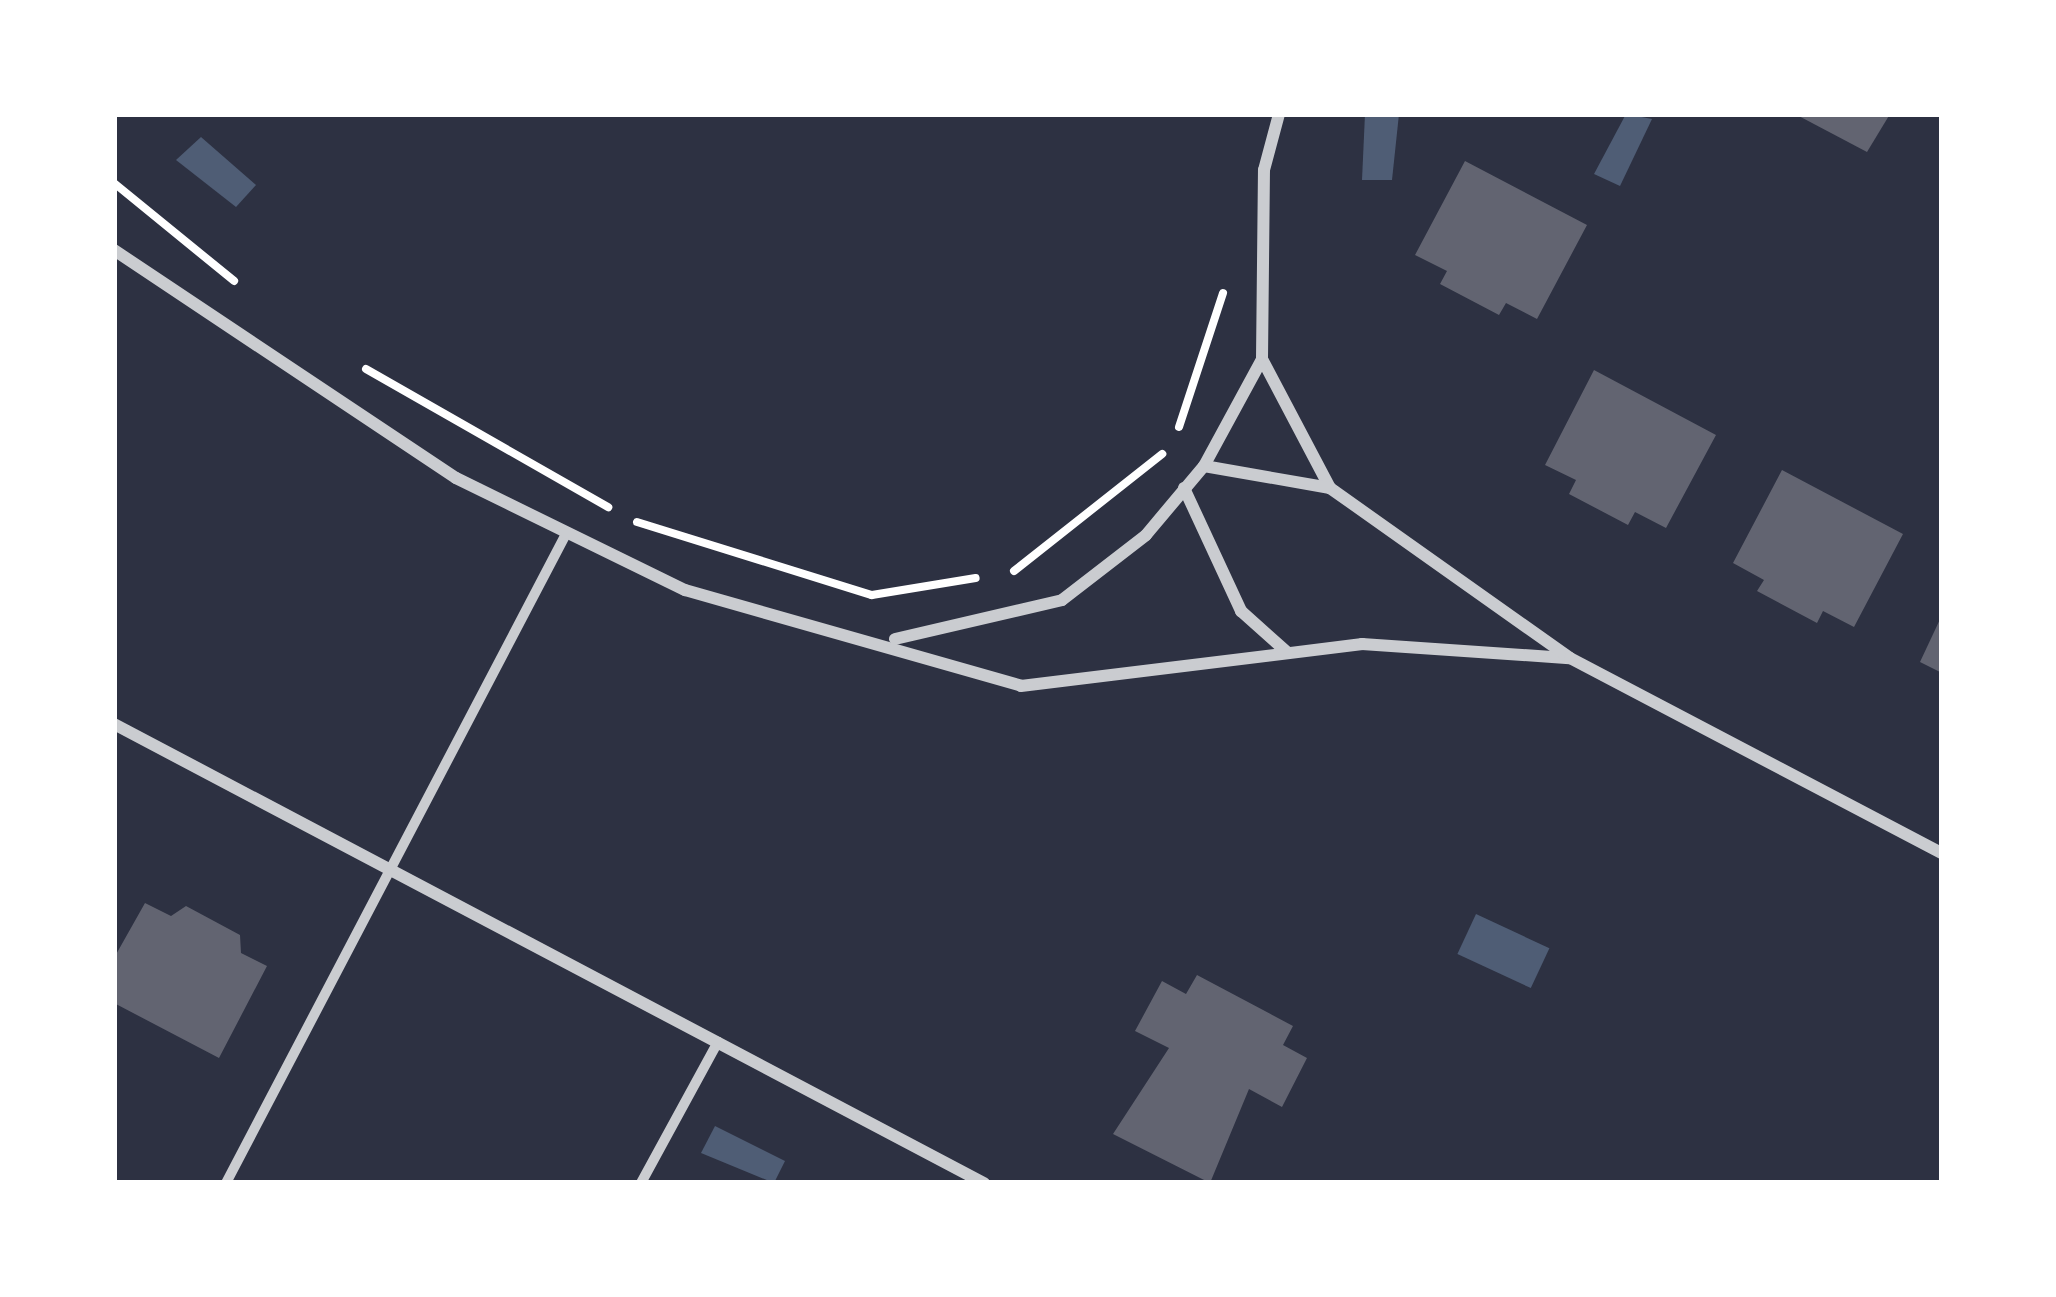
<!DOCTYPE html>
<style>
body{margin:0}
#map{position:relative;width:2056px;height:1297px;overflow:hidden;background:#2d3142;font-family:Figtree,sans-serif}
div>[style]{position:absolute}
.water>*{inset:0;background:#4f5d75;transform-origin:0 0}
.building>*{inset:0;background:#626471}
.path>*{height:8px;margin:-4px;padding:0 4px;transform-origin:4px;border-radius:4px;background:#fff}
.pedestrian>*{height:10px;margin:-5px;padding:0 5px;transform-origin:5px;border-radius:5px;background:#caccd0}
.minor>*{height:12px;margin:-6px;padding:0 6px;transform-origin:6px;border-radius:6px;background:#caccd0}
span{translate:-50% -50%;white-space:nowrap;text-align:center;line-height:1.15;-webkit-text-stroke:9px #fff;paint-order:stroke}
.frame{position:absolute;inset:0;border:117px solid #fff;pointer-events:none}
</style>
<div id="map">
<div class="water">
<div style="clip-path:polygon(1365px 114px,1399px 114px,1392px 180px,1362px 180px)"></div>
<div style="clip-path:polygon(1626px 114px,1652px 119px,1620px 186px,1594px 174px)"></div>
<div style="clip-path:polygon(201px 137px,256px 185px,236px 207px,176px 160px)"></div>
<div style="left:1476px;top:914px;width:81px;height:44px;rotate:25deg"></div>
<div style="clip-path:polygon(715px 1126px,785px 1161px,774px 1183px,701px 1153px)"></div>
</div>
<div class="building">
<div style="clip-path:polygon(1795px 114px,1890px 114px,1867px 152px)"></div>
<div style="clip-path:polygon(1465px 161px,1587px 225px,1537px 319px,1506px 303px,1499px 315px,1440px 284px,1447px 271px,1415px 255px)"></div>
<div style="clip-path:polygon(1594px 370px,1716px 435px,1666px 528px,1635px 512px,1628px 525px,1569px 494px,1576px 480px,1545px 465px)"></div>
<div style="clip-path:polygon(1782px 470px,1903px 534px,1854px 627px,1823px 611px,1817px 623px,1757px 591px,1764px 580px,1733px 563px)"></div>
<div style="clip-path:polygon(1942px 615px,1942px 673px,1920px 662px)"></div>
<div style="clip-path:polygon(145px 903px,171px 916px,186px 906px,240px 935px,241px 953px,267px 966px,219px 1058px,114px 1003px,114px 958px)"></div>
<div style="clip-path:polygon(1197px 975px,1293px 1026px,1283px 1045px,1307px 1058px,1282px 1107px,1249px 1089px,1210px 1183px,1113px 1134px,1169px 1048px,1135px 1031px,1162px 981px,1186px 994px)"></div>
</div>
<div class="path">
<div style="left:114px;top:183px;width:155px;rotate:39.2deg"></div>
<div style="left:366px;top:369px;width:279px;rotate:29.7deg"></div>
<div style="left:1179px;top:427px;width:141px;rotate:-71.8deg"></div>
<div style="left:637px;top:522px;width:246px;rotate:17.3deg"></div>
<div style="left:872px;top:595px;width:105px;rotate:-9.3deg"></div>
<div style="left:1014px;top:571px;width:189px;rotate:-38.3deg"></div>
</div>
<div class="pedestrian">
<div style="left:226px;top:1183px;width:735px;rotate:-62.35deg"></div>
<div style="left:641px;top:1183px;width:161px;rotate:-61.4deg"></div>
</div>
<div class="minor">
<div style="left:114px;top:250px;width:411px;rotate:33.7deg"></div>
<div style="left:456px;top:478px;width:255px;rotate:26.1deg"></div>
<div style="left:685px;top:590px;width:349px;rotate:15.9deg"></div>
<div style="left:1021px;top:686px;width:344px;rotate:-7deg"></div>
<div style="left:1362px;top:644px;width:208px;rotate:3.9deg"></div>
<div style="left:1262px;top:359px;width:146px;rotate:62.2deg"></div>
<div style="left:1330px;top:488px;width:294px;rotate:35.3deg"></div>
<div style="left:1570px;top:658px;width:420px;rotate:27.7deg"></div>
<div style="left:1204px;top:466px;width:128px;rotate:9.9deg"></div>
<div style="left:1184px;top:488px;width:136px;rotate:65.1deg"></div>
<div style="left:1241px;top:611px;width:63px;rotate:41.8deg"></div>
<div style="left:895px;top:639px;width:171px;rotate:-13.1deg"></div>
<div style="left:1062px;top:600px;width:106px;rotate:-37.7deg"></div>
<div style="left:1146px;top:535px;width:90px;rotate:-50deg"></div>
<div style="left:1204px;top:466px;width:122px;rotate:-61.5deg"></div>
<div style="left:1262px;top:359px;width:189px;rotate:-89.4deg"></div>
<div style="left:1264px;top:170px;width:58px;rotate:-75deg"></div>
<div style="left:114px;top:724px;width:984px;rotate:27.82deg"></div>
</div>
<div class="frame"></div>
</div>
